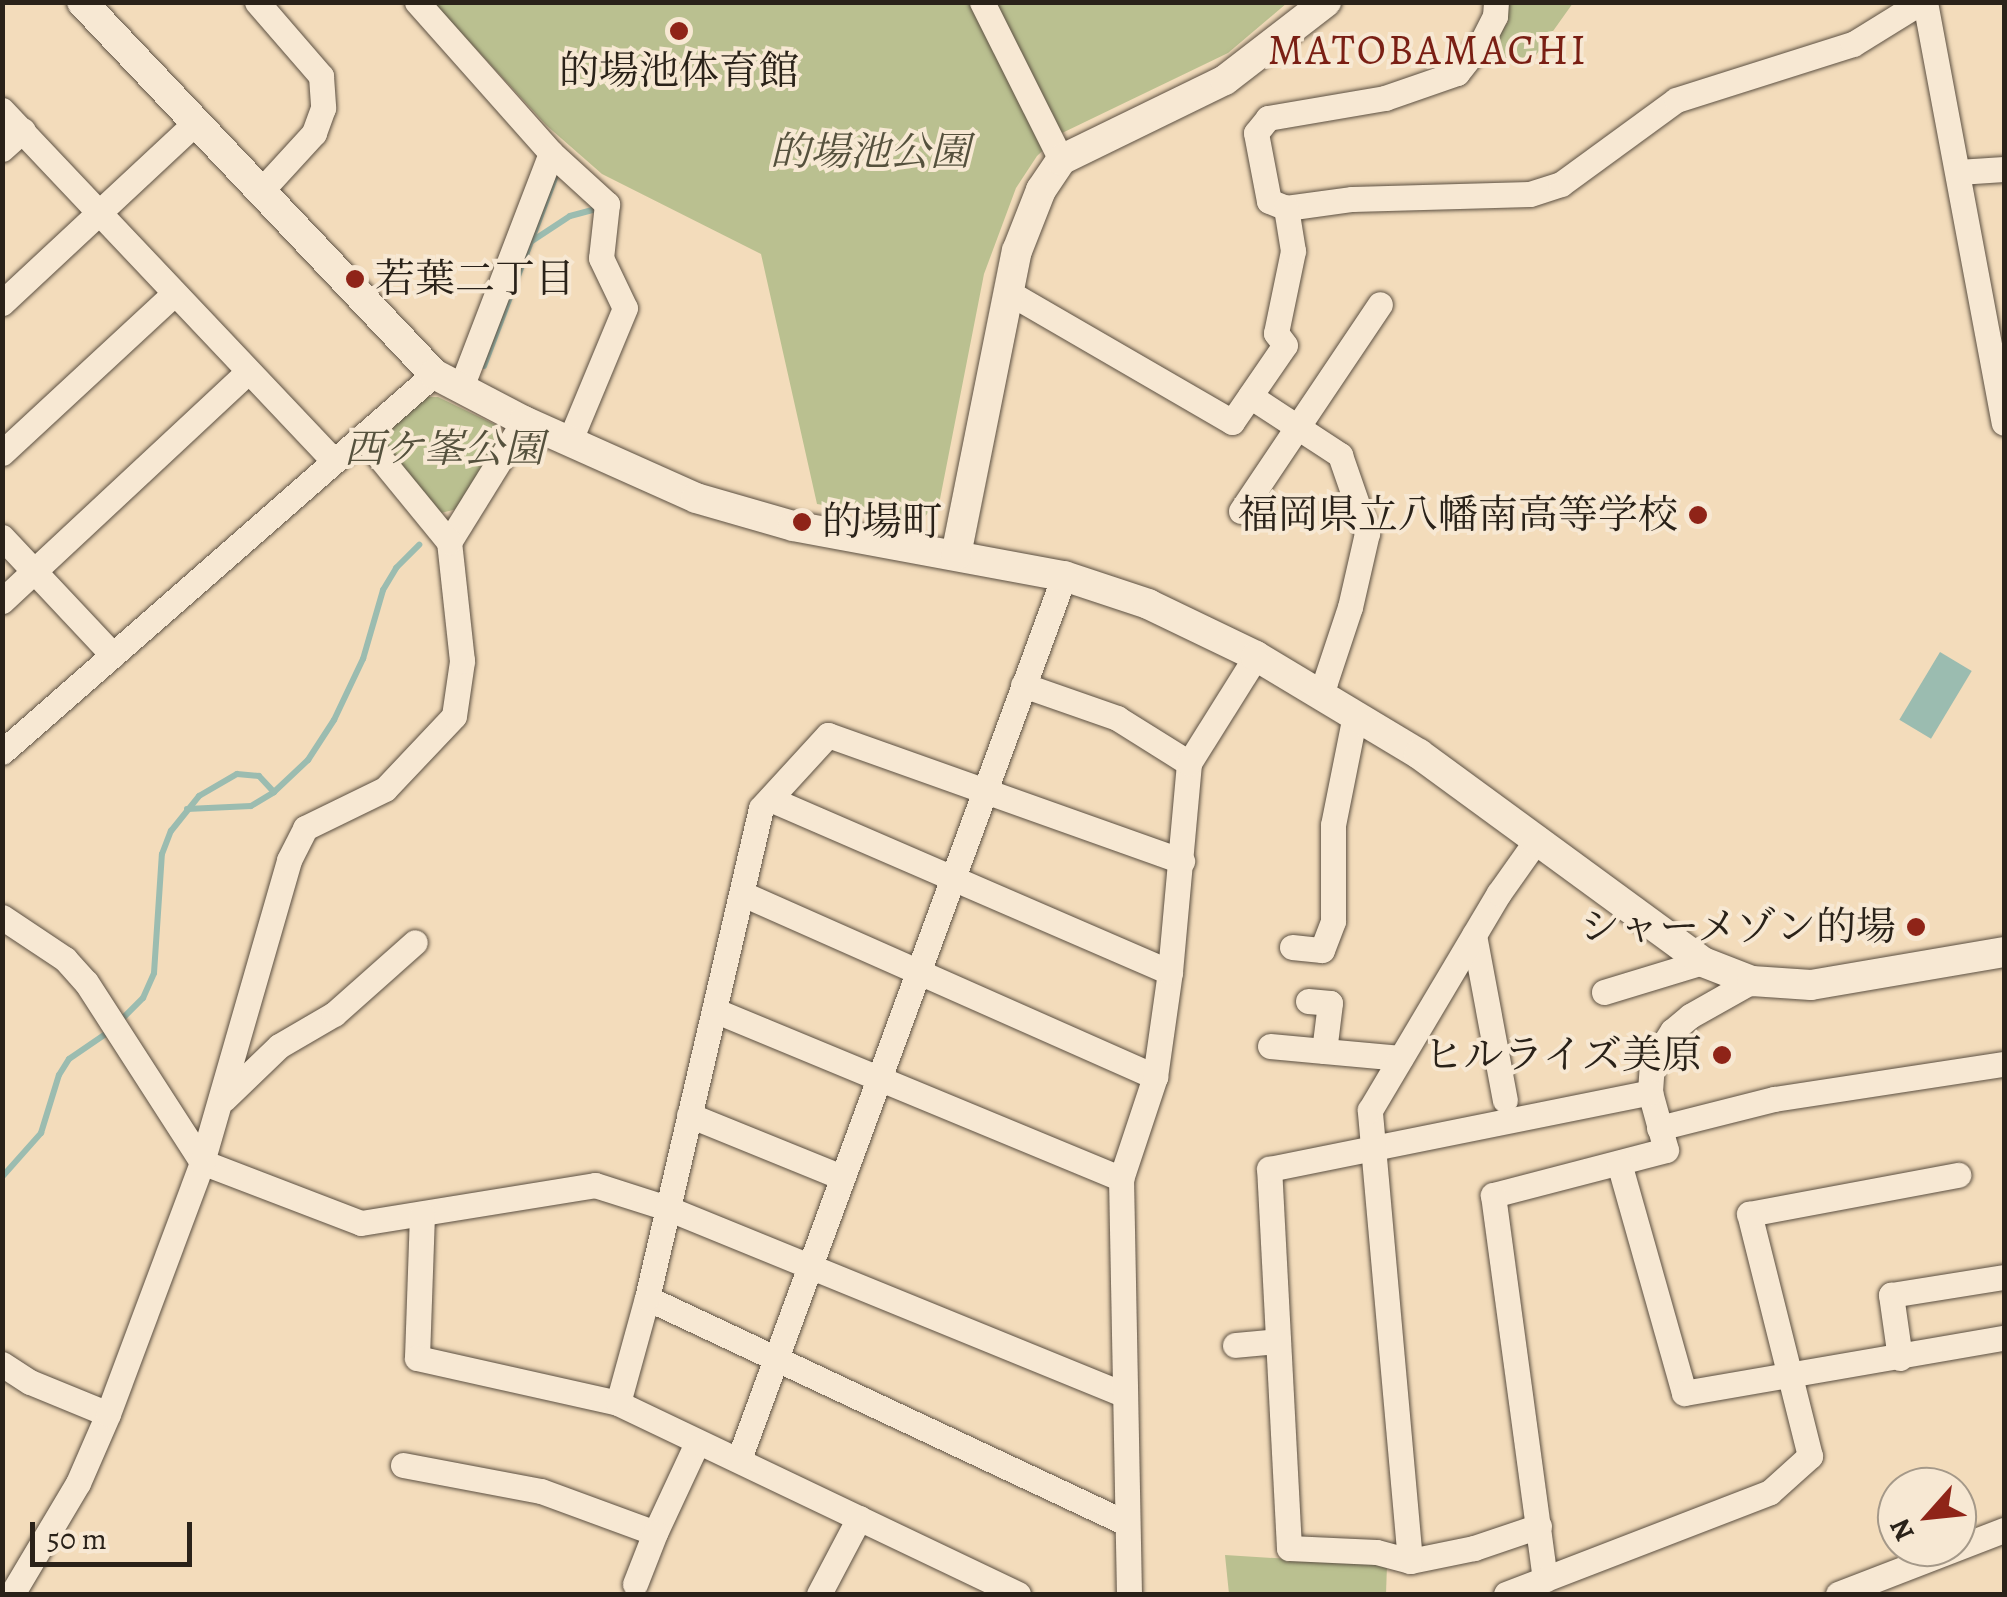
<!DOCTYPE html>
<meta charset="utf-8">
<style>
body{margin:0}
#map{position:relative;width:2007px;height:1597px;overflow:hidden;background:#f3dcbb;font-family:Alegreya,"Noto Serif JP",serif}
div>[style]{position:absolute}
.green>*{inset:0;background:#bac090}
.water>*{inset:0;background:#9bbcb0;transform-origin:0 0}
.stream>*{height:6px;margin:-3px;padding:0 3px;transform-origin:3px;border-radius:3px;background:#9bbcb0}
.roads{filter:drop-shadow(0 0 2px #5c5042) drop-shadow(0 0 2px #5c5042)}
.minor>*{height:25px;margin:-12.5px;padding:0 12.5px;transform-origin:12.5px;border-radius:12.5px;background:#f7e8d3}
.tertiary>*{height:30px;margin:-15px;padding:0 15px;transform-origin:15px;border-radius:15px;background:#f7e8d3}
.dots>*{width:28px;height:28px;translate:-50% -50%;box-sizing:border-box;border:5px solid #f7e8d3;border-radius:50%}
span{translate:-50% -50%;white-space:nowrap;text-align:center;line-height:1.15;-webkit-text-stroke:8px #f7e8d3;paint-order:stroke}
.poi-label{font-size:40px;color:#2a2219}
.left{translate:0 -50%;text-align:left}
.right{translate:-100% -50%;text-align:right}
.park-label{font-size:40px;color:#55513d;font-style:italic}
.neighbourhood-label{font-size:42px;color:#7a1f14;letter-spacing:2.5px}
.frame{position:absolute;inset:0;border:5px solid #2a2219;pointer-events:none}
.north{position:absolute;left:1877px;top:1467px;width:100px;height:100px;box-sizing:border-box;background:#f7e8d3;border:2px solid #a59989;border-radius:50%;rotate:243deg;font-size:28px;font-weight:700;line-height:40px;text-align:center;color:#2a2219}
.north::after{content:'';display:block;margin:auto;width:35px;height:45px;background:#8f2418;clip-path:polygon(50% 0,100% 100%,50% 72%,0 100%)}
.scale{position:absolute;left:30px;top:1522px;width:162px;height:45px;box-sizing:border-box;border:5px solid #2a2219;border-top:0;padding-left:12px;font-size:30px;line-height:35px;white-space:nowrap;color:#2a2219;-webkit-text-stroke:8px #f7e8d3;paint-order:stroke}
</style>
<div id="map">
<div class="green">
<div style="clip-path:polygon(434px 3px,1287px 3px,1228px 53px,1060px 134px,1037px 156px,1016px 188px,984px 274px,940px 499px,921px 521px,817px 504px,761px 254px,602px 174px,546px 125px)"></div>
<div style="clip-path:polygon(1507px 3px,1573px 3px,1536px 55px,1477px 68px,1508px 22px)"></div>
<div style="clip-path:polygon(419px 397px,438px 397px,496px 425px,498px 445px,457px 509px,441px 513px,387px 448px,388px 434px)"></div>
<div style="clip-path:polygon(1225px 1555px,1387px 1565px,1386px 1594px,1229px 1594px)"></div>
</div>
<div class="water">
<div style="left:1940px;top:652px;width:37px;height:79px;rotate:31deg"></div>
</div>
<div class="stream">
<div style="left:532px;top:241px;width:45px;rotate:-33.3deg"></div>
<div style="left:570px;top:216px;width:28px;rotate:-15deg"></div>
<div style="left:484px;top:366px;width:201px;rotate:-69.3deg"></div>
<div style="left:187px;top:809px;width:64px;rotate:-2.7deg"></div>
<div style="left:251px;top:806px;width:27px;rotate:-31deg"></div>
<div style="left:274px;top:792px;width:47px;rotate:-43.3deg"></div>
<div style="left:308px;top:760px;width:48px;rotate:-57deg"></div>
<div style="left:334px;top:720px;width:68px;rotate:-64.6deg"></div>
<div style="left:363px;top:659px;width:72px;rotate:-73.8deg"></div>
<div style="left:383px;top:590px;width:26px;rotate:-59deg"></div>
<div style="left:396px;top:568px;width:33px;rotate:-45deg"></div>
<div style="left:119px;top:1022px;width:34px;rotate:-45deg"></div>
<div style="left:143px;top:998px;width:27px;rotate:-66deg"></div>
<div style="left:154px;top:973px;width:119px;rotate:-86.2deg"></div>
<div style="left:162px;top:854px;width:25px;rotate:-69deg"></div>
<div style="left:171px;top:831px;width:45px;rotate:-51.3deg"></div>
<div style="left:199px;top:796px;width:44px;rotate:-30.1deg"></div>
<div style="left:237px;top:774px;width:22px;rotate:5deg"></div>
<div style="left:259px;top:776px;width:22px;rotate:47deg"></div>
<div style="left:2px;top:1177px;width:59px;rotate:-48.4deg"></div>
<div style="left:41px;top:1133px;width:61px;rotate:-72.8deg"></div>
<div style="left:59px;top:1075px;width:19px;rotate:-58deg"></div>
<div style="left:69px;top:1059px;width:50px;rotate:-34.3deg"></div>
</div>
<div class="roads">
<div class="minor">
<div style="left:257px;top:2px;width:98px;rotate:49.1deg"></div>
<div style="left:321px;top:76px;width:32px;rotate:86deg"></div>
<div style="left:323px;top:108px;width:27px;rotate:110deg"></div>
<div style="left:314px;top:133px;width:80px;rotate:132.5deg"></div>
<div style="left:417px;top:2px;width:202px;rotate:48.4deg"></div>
<div style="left:551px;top:153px;width:251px;rotate:111deg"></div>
<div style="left:982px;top:2px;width:177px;rotate:63.4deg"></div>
<div style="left:1496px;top:2px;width:14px;rotate:94deg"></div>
<div style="left:1495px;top:16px;width:27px;rotate:117deg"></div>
<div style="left:1483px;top:40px;width:42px;rotate:128.2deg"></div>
<div style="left:1457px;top:73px;width:76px;rotate:160.9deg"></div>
<div style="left:1385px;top:98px;width:119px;rotate:170.3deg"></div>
<div style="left:1268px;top:118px;width:19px;rotate:129deg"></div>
<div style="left:1256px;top:133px;width:69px;rotate:79.2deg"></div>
<div style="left:1269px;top:201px;width:18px;rotate:22deg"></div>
<div style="left:1286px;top:208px;width:67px;rotate:-7.8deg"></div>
<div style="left:1352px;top:199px;width:178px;rotate:-1.6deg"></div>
<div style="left:1530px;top:194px;width:33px;rotate:-18deg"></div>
<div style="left:1561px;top:184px;width:142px;rotate:-36.1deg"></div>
<div style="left:1676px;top:100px;width:186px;rotate:-17.6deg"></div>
<div style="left:1853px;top:44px;width:80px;rotate:-31.7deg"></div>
<div style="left:1925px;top:2px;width:428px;rotate:79.4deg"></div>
<div style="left:2px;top:110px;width:482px;rotate:46.6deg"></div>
<div style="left:2px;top:149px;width:28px;rotate:-42deg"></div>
<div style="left:551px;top:153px;width:76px;rotate:42.3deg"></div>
<div style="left:607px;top:204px;width:54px;rotate:96.3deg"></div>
<div style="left:601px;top:258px;width:55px;rotate:64.4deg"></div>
<div style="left:625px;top:308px;width:143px;rotate:112.6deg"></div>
<div style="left:1958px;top:172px;width:46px;rotate:-3.7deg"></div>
<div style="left:1008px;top:292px;width:259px;rotate:30.1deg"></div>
<div style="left:1232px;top:422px;width:93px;rotate:-55.5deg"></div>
<div style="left:1285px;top:345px;width:15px;rotate:-127deg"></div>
<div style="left:1276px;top:333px;width:84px;rotate:-78.3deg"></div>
<div style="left:1293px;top:251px;width:44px;rotate:-99.2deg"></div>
<div style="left:2px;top:303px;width:262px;rotate:-43deg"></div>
<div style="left:1250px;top:396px;width:108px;rotate:33.2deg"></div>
<div style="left:1340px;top:455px;width:83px;rotate:70.9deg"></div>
<div style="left:1367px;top:533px;width:76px;rotate:102.9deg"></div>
<div style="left:1350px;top:607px;width:79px;rotate:108.4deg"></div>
<div style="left:1325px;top:682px;width:14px;rotate:129deg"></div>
<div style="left:2px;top:453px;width:234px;rotate:-42.8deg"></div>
<div style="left:1241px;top:511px;width:249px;rotate:-56.1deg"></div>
<div style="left:2px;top:537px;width:162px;rotate:46.8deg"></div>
<div style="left:449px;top:542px;width:142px;rotate:-58.2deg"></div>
<div style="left:2px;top:601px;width:336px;rotate:-43deg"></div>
<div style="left:1023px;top:685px;width:100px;rotate:19.3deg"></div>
<div style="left:1117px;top:718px;width:85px;rotate:32deg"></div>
<div style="left:2px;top:752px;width:574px;rotate:-41.19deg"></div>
<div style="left:770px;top:799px;width:436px;rotate:23.4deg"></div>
<div style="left:743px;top:894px;width:451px;rotate:23.9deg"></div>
<div style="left:2px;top:917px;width:76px;rotate:33.7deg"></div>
<div style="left:65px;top:959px;width:31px;rotate:48deg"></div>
<div style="left:86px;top:982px;width:214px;rotate:57.2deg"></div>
<div style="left:202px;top:1162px;width:170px;rotate:21deg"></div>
<div style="left:361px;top:1223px;width:237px;rotate:-9.2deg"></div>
<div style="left:595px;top:1185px;width:76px;rotate:17.7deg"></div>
<div style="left:667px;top:1208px;width:492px;rotate:22.2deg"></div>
<div style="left:1474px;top:935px;width:168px;rotate:79.4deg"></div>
<div style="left:1292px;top:947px;width:30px;rotate:6deg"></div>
<div style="left:1322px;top:950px;width:31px;rotate:-69deg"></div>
<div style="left:1333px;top:921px;width:96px;rotate:-90deg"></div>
<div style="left:1333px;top:825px;width:112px;rotate:-78.7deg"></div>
<div style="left:1752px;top:981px;width:71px;rotate:150.6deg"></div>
<div style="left:1690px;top:1016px;width:23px;rotate:140deg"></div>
<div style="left:1672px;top:1031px;width:38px;rotate:122deg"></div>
<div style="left:1652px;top:1063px;width:29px;rotate:94deg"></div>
<div style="left:1650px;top:1092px;width:60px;rotate:74.6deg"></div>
<div style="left:1666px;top:1150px;width:179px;rotate:165.4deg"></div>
<div style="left:1493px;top:1195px;width:388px;rotate:82.3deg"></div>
<div style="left:1545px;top:1579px;width:241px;rotate:-21.1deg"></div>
<div style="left:1770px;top:1492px;width:54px;rotate:-42deg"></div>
<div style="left:1810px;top:1456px;width:250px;rotate:-104.1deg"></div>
<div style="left:1749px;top:1214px;width:213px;rotate:-10.6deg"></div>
<div style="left:1604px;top:992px;width:103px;rotate:-16.9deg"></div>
<div style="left:1308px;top:1001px;width:22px;rotate:5deg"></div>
<div style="left:1330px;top:1003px;width:48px;rotate:97.1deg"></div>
<div style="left:1324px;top:1051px;width:77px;rotate:5.2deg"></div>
<div style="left:714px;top:1010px;width:441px;rotate:22.5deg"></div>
<div style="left:1270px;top:1046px;width:54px;rotate:5.3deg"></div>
<div style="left:224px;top:1099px;width:76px;rotate:-43.9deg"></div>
<div style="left:279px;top:1046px;width:64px;rotate:-30.2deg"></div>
<div style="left:334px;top:1014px;width:108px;rotate:-41.6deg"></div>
<div style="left:689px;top:1115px;width:165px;rotate:22.1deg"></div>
<div style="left:1659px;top:1128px;width:119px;rotate:-14.2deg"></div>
<div style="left:1774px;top:1099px;width:233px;rotate:-8.7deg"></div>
<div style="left:1619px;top:1163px;width:239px;rotate:74.2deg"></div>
<div style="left:1684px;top:1393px;width:325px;rotate:-9.8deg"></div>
<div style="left:422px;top:1214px;width:144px;rotate:92deg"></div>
<div style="left:417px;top:1358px;width:206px;rotate:12.6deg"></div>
<div style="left:647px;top:1298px;width:529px;rotate:25.16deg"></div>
<div style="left:1235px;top:1345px;width:43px;rotate:-5.3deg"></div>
<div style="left:1900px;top:1358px;width:64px;rotate:-98.1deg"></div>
<div style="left:1891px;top:1295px;width:114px;rotate:-9.1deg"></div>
<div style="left:2px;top:1364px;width:33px;rotate:33deg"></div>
<div style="left:30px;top:1382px;width:84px;rotate:22.3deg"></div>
<div style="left:739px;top:1459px;width:941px;rotate:-69.79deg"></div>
<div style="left:403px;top:1465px;width:140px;rotate:10.7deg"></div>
<div style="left:541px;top:1491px;width:121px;rotate:20.2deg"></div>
<div style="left:655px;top:1533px;width:99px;rotate:-65deg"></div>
<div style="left:1539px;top:1526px;width:69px;rotate:161.3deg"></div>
<div style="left:1474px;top:1548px;width:65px;rotate:168.5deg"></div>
<div style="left:1410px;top:1561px;width:35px;rotate:-165deg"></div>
<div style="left:1376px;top:1552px;width:87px;rotate:-177.4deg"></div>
<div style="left:1289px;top:1548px;width:380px;rotate:-93deg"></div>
<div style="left:1269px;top:1169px;width:389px;rotate:-11.4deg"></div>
<div style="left:1410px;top:1561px;width:453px;rotate:-95.1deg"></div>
<div style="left:1370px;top:1110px;width:252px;rotate:-59.3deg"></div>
<div style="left:1499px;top:893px;width:67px;rotate:-54.7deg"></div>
<div style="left:635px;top:1584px;width:55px;rotate:-68.6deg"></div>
<div style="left:12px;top:1594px;width:129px;rotate:-59.3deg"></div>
<div style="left:78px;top:1483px;width:75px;rotate:-66.5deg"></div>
<div style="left:108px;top:1414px;width:269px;rotate:-69.5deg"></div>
<div style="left:202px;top:1162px;width:314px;rotate:-73.9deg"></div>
<div style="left:289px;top:860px;width:36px;rotate:-63deg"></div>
<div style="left:305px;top:828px;width:89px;rotate:-26deg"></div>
<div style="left:385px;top:789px;width:100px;rotate:-46.6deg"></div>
<div style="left:454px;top:716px;width:56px;rotate:-81.7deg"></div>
<div style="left:462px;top:661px;width:120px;rotate:-96.2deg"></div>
<div style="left:449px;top:542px;width:136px;rotate:-129.3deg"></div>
<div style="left:819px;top:1594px;width:86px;rotate:-62.2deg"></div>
<div style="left:1018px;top:1594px;width:443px;rotate:-154.5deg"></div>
<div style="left:618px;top:1403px;width:109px;rotate:-74.6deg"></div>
<div style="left:647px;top:1298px;width:503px;rotate:-76.9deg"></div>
<div style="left:761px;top:808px;width:99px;rotate:-47.5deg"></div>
<div style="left:828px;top:735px;width:376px;rotate:19.6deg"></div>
<div style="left:1129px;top:1594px;width:415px;rotate:-91.1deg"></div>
<div style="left:1121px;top:1179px;width:108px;rotate:-71.6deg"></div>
<div style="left:1155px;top:1077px;width:106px;rotate:-81.9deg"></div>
<div style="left:1170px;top:972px;width:210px;rotate:-84.8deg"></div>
<div style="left:1189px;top:763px;width:126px;rotate:-57.9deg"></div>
<div style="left:1506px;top:1594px;width:42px;rotate:-21deg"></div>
<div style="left:1838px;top:1594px;width:178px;rotate:-21.1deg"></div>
</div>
<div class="tertiary">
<div style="left:82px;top:2px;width:512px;rotate:46.58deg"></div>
<div style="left:434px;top:374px;width:102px;rotate:27.6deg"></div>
<div style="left:524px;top:421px;width:188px;rotate:24.1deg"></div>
<div style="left:696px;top:498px;width:101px;rotate:16.1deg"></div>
<div style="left:793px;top:526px;width:276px;rotate:10.5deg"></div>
<div style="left:1064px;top:576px;width:89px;rotate:18.4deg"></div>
<div style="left:1148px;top:604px;width:120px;rotate:25.7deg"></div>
<div style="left:1256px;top:656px;width:190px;rotate:31deg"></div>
<div style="left:1419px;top:754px;width:352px;rotate:36.2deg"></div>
<div style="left:1703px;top:962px;width:53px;rotate:21.2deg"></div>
<div style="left:1752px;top:981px;width:59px;rotate:3.9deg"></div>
<div style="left:1811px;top:985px;width:196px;rotate:-9.7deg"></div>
<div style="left:956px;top:555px;width:310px;rotate:-78.7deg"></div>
<div style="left:1017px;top:251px;width:66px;rotate:-68.5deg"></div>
<div style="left:1041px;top:190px;width:36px;rotate:-56deg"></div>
<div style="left:1061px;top:160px;width:182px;rotate:-26deg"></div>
<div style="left:1225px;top:80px;width:128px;rotate:-37.7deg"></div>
</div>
</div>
<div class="dots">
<div style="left:679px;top:31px;background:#8f2418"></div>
<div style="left:355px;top:279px;background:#8f2418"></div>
<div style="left:1698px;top:515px;background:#8f2418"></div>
<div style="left:802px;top:522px;background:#8f2418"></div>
<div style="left:1916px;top:927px;background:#8f2418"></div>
<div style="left:1722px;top:1055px;background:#8f2418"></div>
</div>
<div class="poi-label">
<span style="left:679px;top:71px">的場池体育館</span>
<span class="left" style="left:375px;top:279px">若葉二丁目</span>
<span class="right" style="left:1678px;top:515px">福岡県立八幡南高等学校</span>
<span class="left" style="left:822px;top:522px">的場町</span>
<span class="right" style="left:1896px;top:927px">シャーメゾン的場</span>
<span class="right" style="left:1702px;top:1055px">ヒルライズ美原</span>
</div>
<div class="park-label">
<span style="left:870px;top:152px">的場池公園</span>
<span style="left:444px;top:449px">西ケ峯公園</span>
</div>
<div class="neighbourhood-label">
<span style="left:1428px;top:50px">MATOBAMACHI</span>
</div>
<div class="frame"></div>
<div class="north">N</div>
<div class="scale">50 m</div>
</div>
